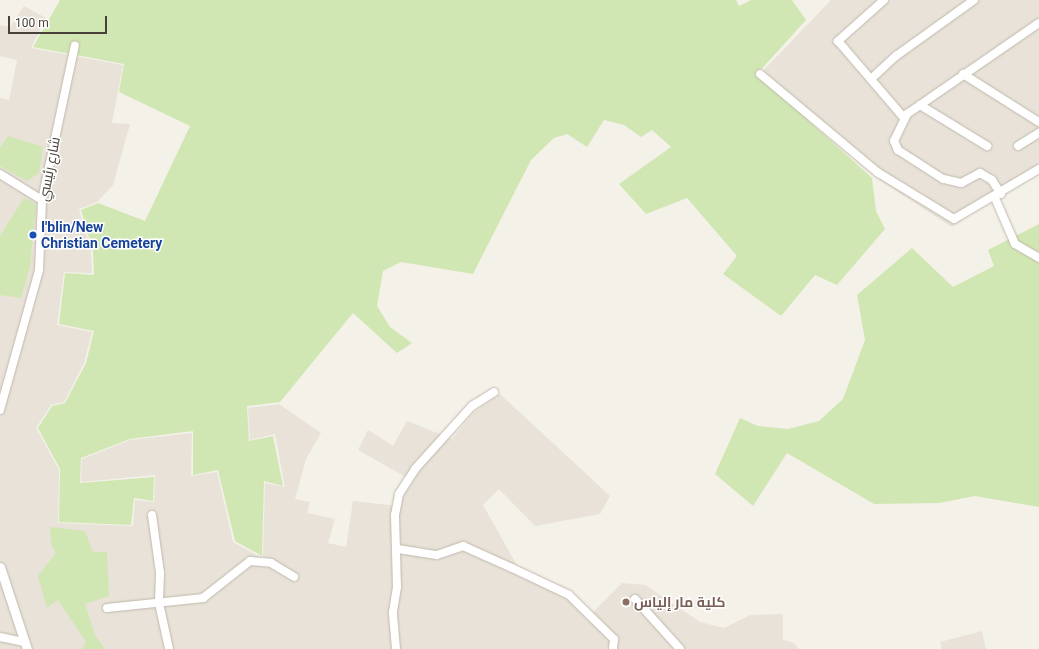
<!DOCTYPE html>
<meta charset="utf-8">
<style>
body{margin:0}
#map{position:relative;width:1039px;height:649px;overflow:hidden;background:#f4f1e9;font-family:Roboto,Cairo,sans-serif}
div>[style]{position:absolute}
.residential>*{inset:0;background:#e8e2d8}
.green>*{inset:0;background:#d1e7b3}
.roads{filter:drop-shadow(0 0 1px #c0b8ac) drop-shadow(0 0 1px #c0b8ac)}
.minor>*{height:8px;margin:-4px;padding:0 4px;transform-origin:4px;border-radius:4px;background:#fff}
.tertiary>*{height:9px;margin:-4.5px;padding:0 4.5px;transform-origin:4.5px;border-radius:4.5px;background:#fff}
.dots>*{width:11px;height:11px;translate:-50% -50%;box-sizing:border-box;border:2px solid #fff;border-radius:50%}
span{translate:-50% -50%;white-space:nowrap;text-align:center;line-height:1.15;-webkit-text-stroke:3px #fff;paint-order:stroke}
.street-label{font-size:14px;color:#484138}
.transit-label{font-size:14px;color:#164399;font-weight:700}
.left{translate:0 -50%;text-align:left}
.education-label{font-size:14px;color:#785e54;font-weight:700}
.scale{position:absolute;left:8px;top:16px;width:99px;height:18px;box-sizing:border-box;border:2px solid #484138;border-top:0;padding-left:5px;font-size:12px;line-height:14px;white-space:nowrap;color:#484138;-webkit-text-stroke:3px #fff;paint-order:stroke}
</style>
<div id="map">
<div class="residential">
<div style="clip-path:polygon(831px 0,1039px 0,1039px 171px,1035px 167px,952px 227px,881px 181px,761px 73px)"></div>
<div style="clip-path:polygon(24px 6px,46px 18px,31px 48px,123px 65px,112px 123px,130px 124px,113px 185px,97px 202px,79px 209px,91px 251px,92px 273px,64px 272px,57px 325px,92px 332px,84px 363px,64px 402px,51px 405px,36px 428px,59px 470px,58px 523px,133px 526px,135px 500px,154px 502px,155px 475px,81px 482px,82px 459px,130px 440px,192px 433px,191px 476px,217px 472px,233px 542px,263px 559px,265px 483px,285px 487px,275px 434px,250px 440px,248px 408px,279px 404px,321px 433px,306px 459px,295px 499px,310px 502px,307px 513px,335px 519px,328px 543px,346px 547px,353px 501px,397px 506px,413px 481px,358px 450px,368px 430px,393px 446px,407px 421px,452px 439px,474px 412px,500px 394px,610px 496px,600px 514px,535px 526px,499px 489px,483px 505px,519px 569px,592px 613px,622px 583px,645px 585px,700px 622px,724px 628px,751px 615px,783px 614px,783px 640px,794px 643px,799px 649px,0 649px,0 98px,9px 100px,17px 60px,0 56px,0 25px,10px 27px)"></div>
<div style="clip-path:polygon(982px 631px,986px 649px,942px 649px,940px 642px)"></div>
</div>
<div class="green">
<div style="clip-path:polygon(60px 0,736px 0,739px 6px,751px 0,792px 0,806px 20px,757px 74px,872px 178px,876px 211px,885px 229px,837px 285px,815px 275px,781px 316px,723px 274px,737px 256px,687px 198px,646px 214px,619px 184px,671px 147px,652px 130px,641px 137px,624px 125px,604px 120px,587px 147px,567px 134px,554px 138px,531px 160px,473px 274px,401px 262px,383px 271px,377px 306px,390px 327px,412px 343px,397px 353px,353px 313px,280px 402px,247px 406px,249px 441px,273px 436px,283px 486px,264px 481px,262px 556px,235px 541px,218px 470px,193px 475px,193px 431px,130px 439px,81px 458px,80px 483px,154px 477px,153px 501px,134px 498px,131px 525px,59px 522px,60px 469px,38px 428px,52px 406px,65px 403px,86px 363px,94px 331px,59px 324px,65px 273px,94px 275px,93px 251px,81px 210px,98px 203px,145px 221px,190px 126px,119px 92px,124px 64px,33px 47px)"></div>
<div style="clip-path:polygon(8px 136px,43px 147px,39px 173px,27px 181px,0 166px,0 148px)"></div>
<div style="clip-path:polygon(24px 198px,36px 204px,30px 267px,21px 298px,0 295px,0 236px)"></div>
<div style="clip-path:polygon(1039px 224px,1039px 507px,975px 496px,939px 503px,874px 504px,787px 453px,753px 506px,715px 474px,740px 418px,758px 426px,788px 429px,819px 421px,843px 399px,865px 340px,857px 295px,912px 248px,953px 287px,994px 266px,988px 250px)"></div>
<div style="clip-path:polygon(50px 527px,85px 531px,93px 552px,107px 552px,109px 596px,85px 604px,95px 635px,105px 649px,82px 649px,86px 642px,58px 600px,47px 608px,38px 576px,56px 553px,51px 544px)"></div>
</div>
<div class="roads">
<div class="minor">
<div style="left:884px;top:0;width:62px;rotate:138.3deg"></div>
<div style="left:838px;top:41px;width:101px;rotate:49.4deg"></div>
<div style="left:760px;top:74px;width:153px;rotate:39.9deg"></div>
<div style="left:877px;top:172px;width:90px;rotate:31.4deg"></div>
<div style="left:954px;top:219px;width:99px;rotate:-30.5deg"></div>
<div style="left:963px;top:74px;width:90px;rotate:32.3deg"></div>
<div style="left:871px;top:79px;width:34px;rotate:-43deg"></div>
<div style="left:896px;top:56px;width:96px;rotate:-35.7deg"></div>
<div style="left:920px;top:105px;width:79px;rotate:31.5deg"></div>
<div style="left:1018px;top:146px;width:25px;rotate:-32deg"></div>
<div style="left:0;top:174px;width:49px;rotate:31.8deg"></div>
<div style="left:1001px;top:194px;width:17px;rotate:-123deg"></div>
<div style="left:992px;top:180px;width:14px;rotate:-150deg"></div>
<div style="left:980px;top:173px;width:21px;rotate:152deg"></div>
<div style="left:961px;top:183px;width:18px;rotate:-167deg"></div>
<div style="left:943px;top:179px;width:54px;rotate:-147.2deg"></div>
<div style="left:898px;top:150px;width:10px;rotate:-114deg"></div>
<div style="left:894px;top:141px;width:30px;rotate:-64deg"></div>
<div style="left:907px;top:114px;width:160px;rotate:-34.6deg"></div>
<div style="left:995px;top:198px;width:50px;rotate:66.5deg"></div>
<div style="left:1015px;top:244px;width:28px;rotate:30deg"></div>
<div style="left:0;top:410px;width:145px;rotate:-74.4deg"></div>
<div style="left:39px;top:270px;width:70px;rotate:-87.5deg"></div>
<div style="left:42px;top:200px;width:158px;rotate:-78deg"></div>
<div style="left:152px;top:515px;width:59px;rotate:82.1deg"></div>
<div style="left:160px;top:573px;width:30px;rotate:92deg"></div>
<div style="left:159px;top:603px;width:47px;rotate:77.7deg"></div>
<div style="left:398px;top:549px;width:39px;rotate:9deg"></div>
<div style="left:437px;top:555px;width:28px;rotate:-19deg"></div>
<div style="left:463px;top:546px;width:54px;rotate:24.2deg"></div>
<div style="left:512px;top:568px;width:63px;rotate:25.3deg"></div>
<div style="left:569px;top:595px;width:63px;rotate:44.4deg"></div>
<div style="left:614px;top:639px;width:10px;rotate:96deg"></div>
<div style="left:635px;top:599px;width:67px;rotate:48deg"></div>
<div style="left:107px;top:608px;width:97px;rotate:-5.9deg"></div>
<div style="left:203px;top:598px;width:60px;rotate:-38.2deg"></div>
<div style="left:250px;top:561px;width:21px;rotate:5deg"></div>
<div style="left:271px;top:563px;width:27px;rotate:31deg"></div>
<div style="left:0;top:637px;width:25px;rotate:12deg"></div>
<div style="left:396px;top:649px;width:37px;rotate:-95deg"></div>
<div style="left:393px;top:612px;width:25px;rotate:-81deg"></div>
<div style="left:397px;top:587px;width:72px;rotate:-91.6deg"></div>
<div style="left:395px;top:515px;width:21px;rotate:-79deg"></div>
<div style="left:399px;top:494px;width:30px;rotate:-57deg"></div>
<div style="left:415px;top:469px;width:85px;rotate:-47.9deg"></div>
<div style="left:472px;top:406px;width:26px;rotate:-32deg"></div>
</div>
<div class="tertiary">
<div style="left:0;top:567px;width:86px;rotate:71.8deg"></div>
</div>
</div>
<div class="dots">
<div style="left:33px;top:235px;background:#1a4fb4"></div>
<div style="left:626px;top:602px;background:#8d6e63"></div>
</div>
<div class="street-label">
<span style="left:49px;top:169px;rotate:-79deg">شارع رئيسي</span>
</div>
<div class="transit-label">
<span class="left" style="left:41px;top:235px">I'blin/New<br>Christian Cemetery</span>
</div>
<div class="education-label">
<span class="left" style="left:634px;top:602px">كلية مار إلياس</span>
</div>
<div class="scale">100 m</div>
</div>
